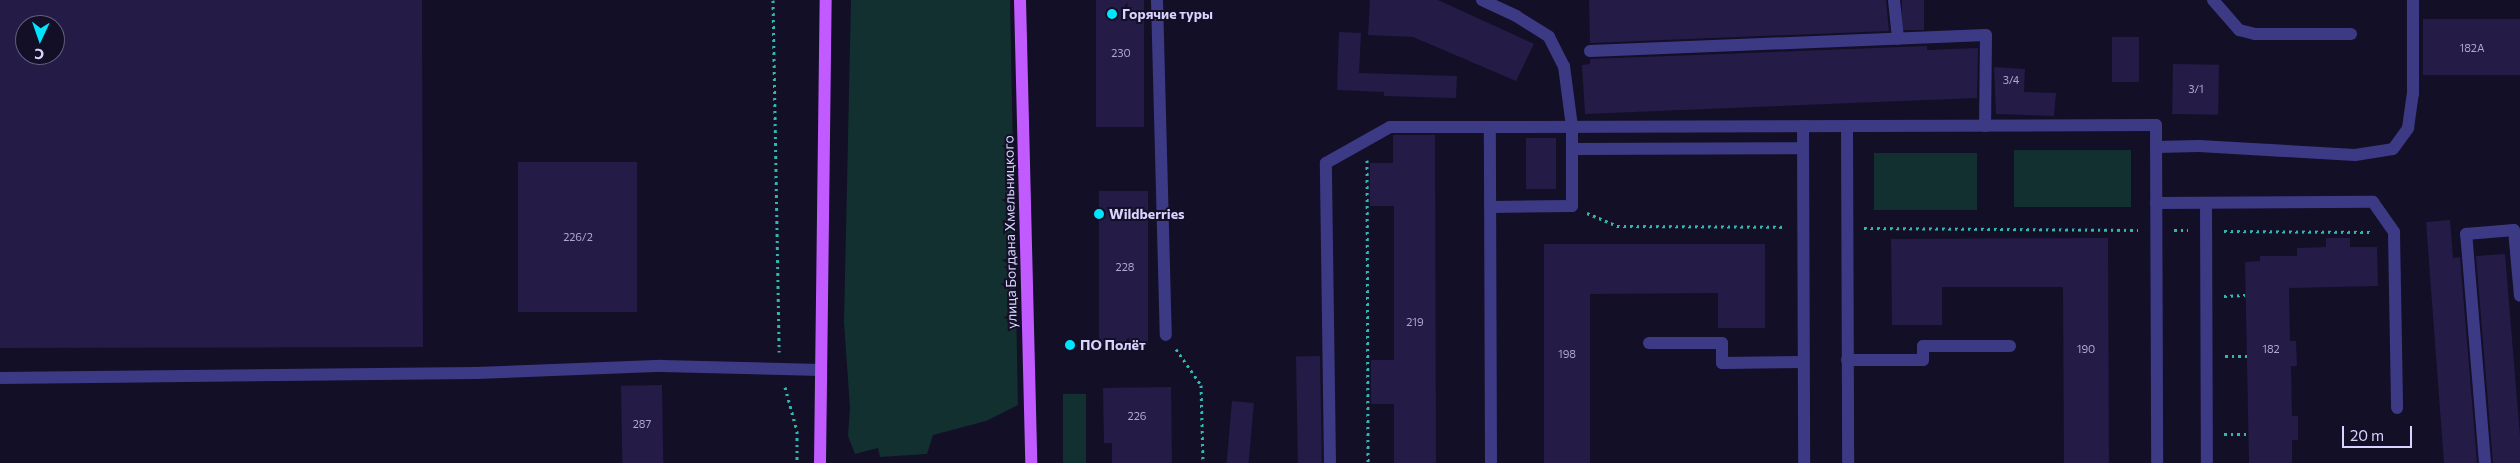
<!DOCTYPE html>
<meta charset="utf-8">
<style>
body{margin:0}
#map{position:relative;width:2520px;height:463px;overflow:hidden;background:#130f26;font-family:Commissioner,sans-serif}
div>[style]{position:absolute}
.green>*{inset:0;background:#12302f;transform-origin:0 0}
.building>*{inset:0;background:#241b47;transform-origin:0 0}
.path>*{height:3px;margin-top:-1.5px;transform-origin:0;background:repeating-linear-gradient(90deg,#2fb8b0 0 2.5px,transparent 0 6.5px)}
.minor>*{height:12px;margin:-6px;padding:0 6px;transform-origin:6px;border-radius:6px;background:#3d3a85}
.major>*{height:12px;margin:-6px;padding:0 6px;transform-origin:6px;border-radius:6px;background:#c25bff}
.dots>*{width:14px;height:14px;translate:-50% -50%;box-sizing:border-box;border:2px solid #130f26;border-radius:50%}
span{translate:-50% -50%;white-space:nowrap;text-align:center;line-height:1.15;-webkit-text-stroke:4px #130f26;paint-order:stroke}
.number-label{font-size:11px;color:#aca6d1}
.number-label span{-webkit-text-stroke-width:0}
.poi-label{font-size:14px;color:#d9d4ff;font-weight:700}
.left{translate:0 -50%;text-align:left}
.street-label{font-size:14px;color:#d9d4ff}
.north{position:absolute;left:15px;top:15px;width:50px;height:50px;box-sizing:border-box;background:#130f26;border:1px solid #625e7d;border-radius:50%;rotate:183deg;font-size:14px;font-weight:700;line-height:20px;text-align:center;color:#d9d4ff}
.north::after{content:'';display:block;margin:auto;width:18px;height:22px;background:#00e5ff;clip-path:polygon(50% 0,100% 100%,50% 72%,0 100%)}
.scale{position:absolute;left:2342px;top:426px;width:70px;height:22px;box-sizing:border-box;border:2px solid #d9d4ff;border-top:0;padding-left:6px;font-size:15px;line-height:18px;white-space:nowrap;color:#d9d4ff;-webkit-text-stroke:4px #130f26;paint-order:stroke}
</style>
<div id="map">
<div class="green">
<div style="clip-path:polygon(851px 0,1010px 0,1018px 405px,986px 421px,933px 435px,927px 454px,880px 457px,878px 448px,855px 454px,848px 436px,850px 408px,844px 323px)"></div>
<div style="left:2131px;top:150px;width:57px;height:117px;rotate:90deg"></div>
<div style="left:1874px;top:153px;width:103px;height:57px"></div>
<div style="left:1063px;top:394px;width:23px;height:69px"></div>
</div>
<div class="building">
<div style="clip-path:polygon(evenodd,0 0,422px 0,423px 347px,0 348px,0 0,25px 25px,55px 25px,55px 55px,25px 55px,25px 25px)"></div>
<div style="left:1096px;top:0;width:48px;height:127px"></div>
<div style="clip-path:polygon(1370px 0,1438px 0,1534px 44px,1516px 81px,1413px 37px,1368px 35px)"></div>
<div style="clip-path:polygon(1589px 0,1886px 0,1889px 31px,1590px 43px)"></div>
<div style="left:1902px;top:0;width:22px;height:30px"></div>
<div style="left:2520px;top:19px;width:56px;height:97px;rotate:90deg"></div>
<div style="clip-path:polygon(1339px 32px,1361px 33px,1359px 73px,1457px 76px,1456px 98px,1384px 96px,1384px 92px,1337px 90px)"></div>
<div style="left:2112px;top:37px;width:27px;height:45px"></div>
<div style="clip-path:polygon(1927px 46px,1927px 50px,1978px 48px,1977px 98px,1585px 114px,1582px 65px,1590px 64px,1590px 59px)"></div>
<div style="left:2173px;top:64px;width:46px;height:50px;rotate:1deg"></div>
<div style="clip-path:polygon(1994px 67px,2025px 69px,2024px 92px,2056px 93px,2054px 116px,1996px 114px)"></div>
<div style="clip-path:polygon(1393px 135px,1435px 135px,1436px 463px,1394px 463px,1394px 404px,1371px 404px,1371px 360px,1394px 360px,1394px 206px,1370px 206px,1370px 163px,1393px 163px)"></div>
<div style="left:1526px;top:138px;width:30px;height:51px"></div>
<div style="left:518px;top:162px;width:119px;height:150px"></div>
<div style="left:1099px;top:191px;width:49px;height:154px"></div>
<div style="clip-path:polygon(2450px 220px,2453px 258px,2460px 257px,2477px 463px,2444px 463px,2426px 222px)"></div>
<div style="clip-path:polygon(2108px 238px,2109px 463px,2064px 463px,2063px 287px,1942px 287px,1942px 325px,1892px 325px,1891px 239px)"></div>
<div style="clip-path:polygon(2326px 238px,2350px 238px,2350px 247px,2377px 247px,2378px 286px,2289px 288px,2290px 341px,2296px 341px,2297px 366px,2291px 366px,2292px 416px,2298px 416px,2298px 440px,2292px 440px,2292px 463px,2249px 463px,2245px 262px,2260px 261px,2260px 256px,2297px 256px,2297px 248px,2326px 247px)"></div>
<div style="clip-path:polygon(1544px 244px,1765px 244px,1765px 328px,1718px 328px,1718px 293px,1590px 294px,1590px 463px,1544px 463px)"></div>
<div style="clip-path:polygon(2505px 254px,2520px 436px,2520px 463px,2493px 463px,2476px 256px)"></div>
<div style="left:1320px;top:356px;width:107px;height:24px;rotate:89deg"></div>
<div style="left:662px;top:385px;width:78px;height:41px;rotate:89deg"></div>
<div style="clip-path:polygon(1171px 387px,1172px 463px,1112px 463px,1112px 443px,1104px 443px,1103px 388px)"></div>
<div style="left:1232px;top:401px;width:22px;height:62px;rotate:5deg"></div>
</div>
<div class="path">
<div style="left:773px;top:0;width:352px;rotate:89deg"></div>
<div style="left:1367px;top:160px;width:303px;rotate:89.8deg"></div>
<div style="left:1587px;top:213px;width:33px;rotate:23deg"></div>
<div style="left:1617px;top:226px;width:169px;rotate:0.3deg"></div>
<div style="left:1864px;top:228px;width:274px;rotate:0.4deg"></div>
<div style="left:2174px;top:230px;width:14px"></div>
<div style="left:2224px;top:231px;width:149px;rotate:0.4deg"></div>
<div style="left:2224px;top:296px;width:21px;rotate:-3deg"></div>
<div style="left:1176px;top:349px;width:44px;rotate:55.2deg"></div>
<div style="left:1201px;top:385px;width:78px;rotate:88.5deg"></div>
<div style="left:2225px;top:356px;width:22px"></div>
<div style="left:785px;top:387px;width:46px;rotate:74.7deg"></div>
<div style="left:797px;top:431px;width:32px;rotate:90deg"></div>
<div style="left:2224px;top:434px;width:24px"></div>
</div>
<div class="minor">
<div style="left:1157px;top:0;width:335px;rotate:88.5deg"></div>
<div style="left:1482px;top:0;width:38px;rotate:25deg"></div>
<div style="left:1516px;top:16px;width:39px;rotate:32deg"></div>
<div style="left:1549px;top:37px;width:33px;rotate:63deg"></div>
<div style="left:1564px;top:66px;width:62px;rotate:82.5deg"></div>
<div style="left:1572px;top:127px;width:79px;rotate:90deg"></div>
<div style="left:1572px;top:206px;width:82px;rotate:179.3deg"></div>
<div style="left:1894px;top:0;width:39px;rotate:84deg"></div>
<div style="left:2213px;top:0;width:40px;rotate:49deg"></div>
<div style="left:2239px;top:30px;width:16px;rotate:14deg"></div>
<div style="left:2255px;top:34px;width:96px"></div>
<div style="left:1590px;top:51px;width:396px;rotate:-2.3deg"></div>
<div style="left:1986px;top:35px;width:91px;rotate:90.6deg"></div>
<div style="left:1803px;top:126px;width:337px;rotate:89.8deg"></div>
<div style="left:1847px;top:126px;width:337px;rotate:89.8deg"></div>
<div style="left:2156px;top:147px;width:43px;rotate:-1.3deg"></div>
<div style="left:2199px;top:146px;width:156px;rotate:3.3deg"></div>
<div style="left:2355px;top:155px;width:38px;rotate:-9deg"></div>
<div style="left:2393px;top:149px;width:26px;rotate:-54deg"></div>
<div style="left:2408px;top:128px;width:34px;rotate:-82deg"></div>
<div style="left:2413px;top:94px;width:94px;rotate:-90deg"></div>
<div style="left:1572px;top:149px;width:231px;rotate:-0.2deg"></div>
<div style="left:2156px;top:203px;width:217px;rotate:-0.3deg"></div>
<div style="left:2373px;top:202px;width:37px;rotate:55deg"></div>
<div style="left:2394px;top:232px;width:176px;rotate:89deg"></div>
<div style="left:2206px;top:203px;width:260px;rotate:89.8deg"></div>
<div style="left:1649px;top:343px;width:73px"></div>
<div style="left:1722px;top:343px;width:20px;rotate:90deg"></div>
<div style="left:1722px;top:363px;width:81px;rotate:-0.7deg"></div>
<div style="left:1847px;top:360px;width:76px"></div>
<div style="left:1923px;top:360px;width:14px;rotate:-90deg"></div>
<div style="left:1923px;top:346px;width:87px"></div>
<div style="left:0;top:378px;width:476px;rotate:-0.6deg"></div>
<div style="left:476px;top:373px;width:186px;rotate:-2.2deg"></div>
<div style="left:662px;top:366px;width:159px;rotate:1.4deg"></div>
<div style="left:1330px;top:463px;width:300px;rotate:-90.8deg"></div>
<div style="left:1326px;top:163px;width:73px;rotate:-29.4deg"></div>
<div style="left:1390px;top:127px;width:100px"></div>
<div style="left:1491px;top:463px;width:336px;rotate:-90.2deg"></div>
<div style="left:1490px;top:127px;width:666px;rotate:-0.17deg"></div>
<div style="left:2156px;top:125px;width:338px;rotate:89.8deg"></div>
<div style="left:2485px;top:463px;width:230px;rotate:-94.7deg"></div>
<div style="left:2466px;top:234px;width:48px;rotate:-4.8deg"></div>
<div style="left:2514px;top:230px;width:66px;rotate:84.8deg"></div>
</div>
<div class="major">
<div style="left:1020px;top:0;width:463px;rotate:88.6deg"></div>
<div style="left:820px;top:463px;width:463px;rotate:-89.3deg"></div>
</div>
<div class="dots">
<div style="left:1112px;top:14px;background:#00e5ff"></div>
<div style="left:1099px;top:214px;background:#00e5ff"></div>
<div style="left:1070px;top:345px;background:#00e5ff"></div>
</div>
<div class="number-label">
<span style="left:2472px;top:48px">182А</span>
<span style="left:1121px;top:53px">230</span>
<span style="left:2011px;top:80px">3/4</span>
<span style="left:2196px;top:89px">3/1</span>
<span style="left:578px;top:237px">226/2</span>
<span style="left:1125px;top:267px">228</span>
<span style="left:1415px;top:322px">219</span>
<span style="left:2086px;top:349px">190</span>
<span style="left:2271px;top:349px">182</span>
<span style="left:1567px;top:354px">198</span>
<span style="left:1137px;top:416px">226</span>
<span style="left:642px;top:424px">287</span>
</div>
<div class="poi-label">
<span class="left" style="left:1122px;top:14px">Горячие туры</span>
<span class="left" style="left:1109px;top:214px">Wildberries</span>
<span class="left" style="left:1080px;top:345px">ПО Полёт</span>
</div>
<div class="street-label">
<span style="left:1010px;top:232px;rotate:-91deg">улица Богдана Хмельницкого</span>
</div>
<div class="north">С</div>
<div class="scale">20 m</div>
</div>
